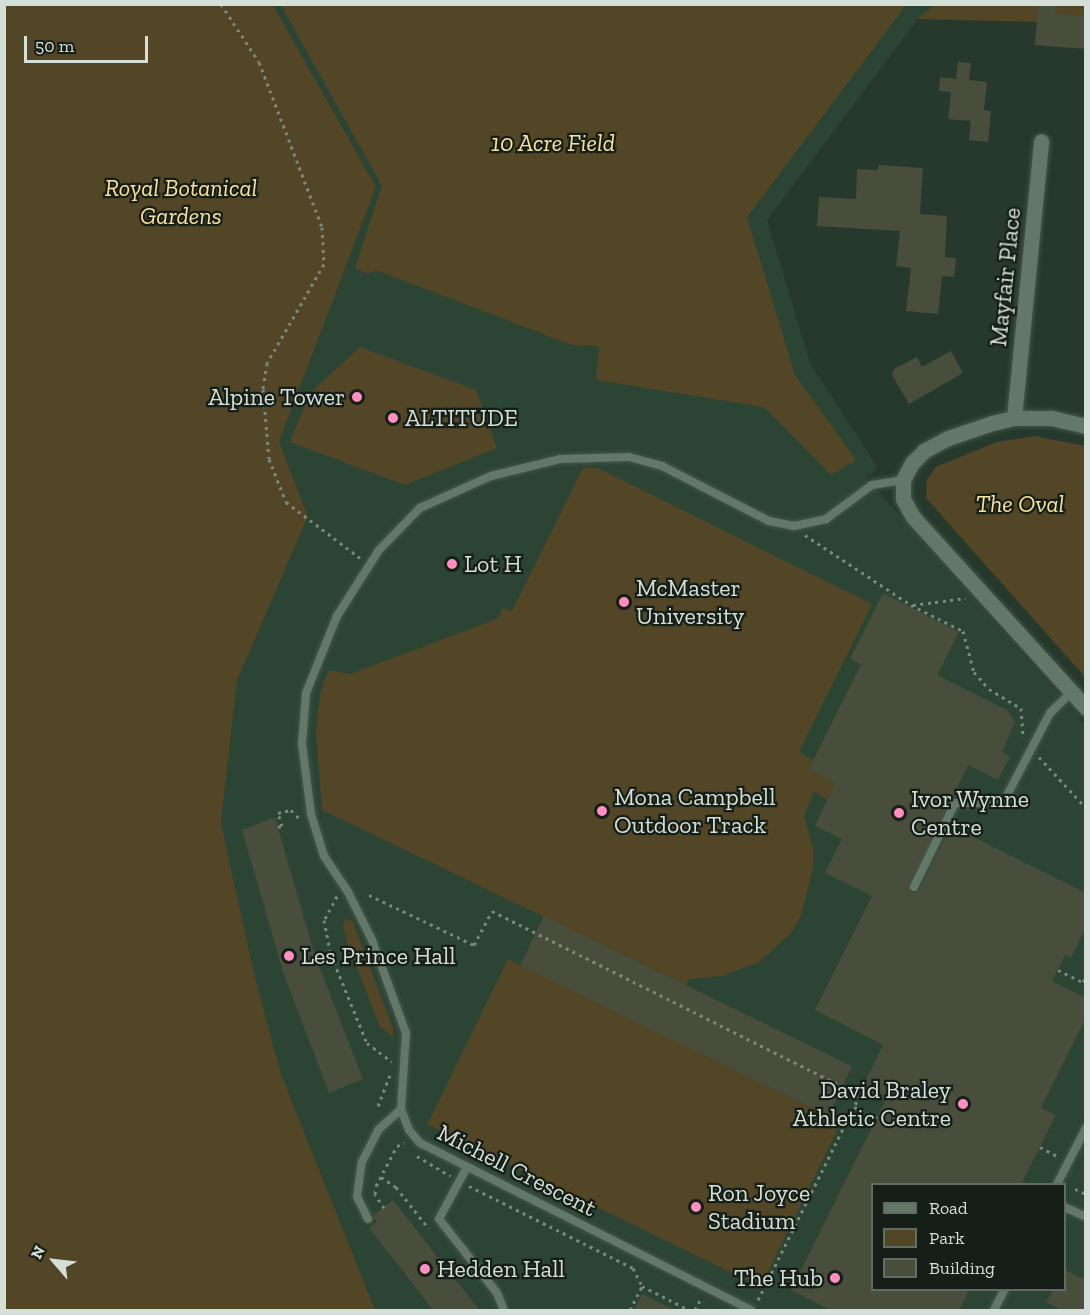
<!DOCTYPE html>
<style>
body{margin:0}
#map{position:relative;width:1090px;height:1315px;overflow:hidden;background:#27392d;font-family:"Zilla Slab",serif}
div>[style]{position:absolute}
.built>*{inset:0;background:#2b4433}
.green>*{inset:0;background:#524627;transform-origin:0 0}
.building>*{inset:0;background:#484e3b;transform-origin:0 0}
.path>*{height:3px;margin-top:-1.5px;transform-origin:0;background:repeating-linear-gradient(90deg,#7a887e 0 3px,transparent 0 7.5px)}
.roads{filter:drop-shadow(0 0 2px #46554b) drop-shadow(0 0 2px #46554b)}
.lane>*{height:8px;margin:-4px;padding:0 4px;transform-origin:4px;border-radius:4px;background:#64786a}
.street>*{height:15px;margin:-7.5px;padding:0 7.5px;transform-origin:7.5px;border-radius:7.5px;background:#64786a}
.dots>*{width:16px;height:16px;translate:-50% -50%;box-sizing:border-box;border:3px solid #161e18;border-radius:50%}
span{translate:-50% -50%;white-space:nowrap;text-align:center;line-height:1.15;-webkit-text-stroke:4.5px #161e18;paint-order:stroke}
.park-label{font-size:24px;color:#f8e0a0;font-style:italic}
.street-label{font-size:24px;color:#d4dfd7}
.poi-label{font-size:24px;color:#d4dfd7}
.right{translate:-100% -50%;text-align:right}
.left{translate:0 -50%;text-align:left}
.frame{position:absolute;inset:0;border:6px solid #d4dfd7;pointer-events:none}
.legend{position:absolute;left:871px;top:1183px;width:195px;height:108px;box-sizing:border-box;background:#161e18;border:2px solid #626b64;margin:0;padding:8px 10px;list-style:none;font-size:18px;color:#d4dfd7}
.legend li{display:flex;align-items:center;gap:12px;height:30px}
.legend b{width:30px;border:2px solid #626b64}
.north{position:absolute;left:24px;top:1231px;width:60px;height:60px;-webkit-text-stroke:4px #161e18;paint-order:stroke;rotate:298deg;font-size:16px;font-weight:700;line-height:24px;text-align:center;color:#d4dfd7}
.north::after{content:'';display:block;margin:auto;width:21px;height:27px;background:#d4dfd7;clip-path:polygon(50% 0,100% 100%,50% 72%,0 100%)}
.scale{position:absolute;left:24px;top:36px;width:124px;height:27px;box-sizing:border-box;border:3px solid #d4dfd7;border-top:0;padding-left:8px;font-size:18px;line-height:21px;white-space:nowrap;color:#d4dfd7;-webkit-text-stroke:4px #161e18;paint-order:stroke}
</style>
<div id="map">
<div class="built">
<div style="clip-path:polygon(evenodd,273px 5px,935px 5px,917px 20px,767px 220px,810px 363px,878px 468px,866px 478px,1085px 724px,1085px 1310px,375px 1310px,281px 1074px,255px 977px,221px 823px,237px 681px,308px 516px,279px 442px,376px 187px,273px 5px,872px 1184px,1064px 1184px,1064px 1290px,872px 1290px,872px 1184px)"></div>
</div>
<div class="green">
<div style="clip-path:polygon(5px 4px,273px 5px,376px 187px,279px 442px,308px 516px,237px 681px,221px 823px,255px 977px,281px 1074px,375px 1310px,5px 1310px)"></div>
<div style="clip-path:polygon(281px 5px,906px 5px,747px 217px,795px 375px,856px 460px,831px 475px,764px 407px,596px 380px,599px 346px,572px 345px,376px 270px,368px 274px,355px 268px,382px 186px)"></div>
<div style="clip-path:polygon(935px 5px,1085px 5px,1085px 23px,917px 19px)"></div>
<div style="clip-path:polygon(360px 347px,476px 390px,497px 448px,405px 485px,290px 442px,310px 393px)"></div>
<div style="clip-path:polygon(1034px 436px,1085px 446px,1085px 677px,926px 498px,927px 480px,936px 467px,997px 442px)"></div>
<div style="clip-path:polygon(583px 468px,598px 468px,872px 604px,799px 752px,813px 760px,809px 769px,846px 788px,838px 805px,814px 792px,804px 816px,813px 848px,813px 869px,801px 916px,791px 933px,759px 962px,722px 976px,689px 979px,686px 985px,322px 810px,316px 730px,320px 694px,328px 670px,350px 674px,497px 619px,503px 608px,512px 611px)"></div>
<div style="clip-path:polygon(346px 918px,353px 922px,393px 1028px,393px 1037px,380px 1027px,348px 945px,343px 925px)"></div>
<div style="left:508px;top:959px;width:371px;height:184px;rotate:26deg"></div>
</div>
<div class="building">
<div style="clip-path:polygon(1038px 4px,1056px 4px,1055px 14px,1086px 16px,1086px 49px,1035px 45px)"></div>
<div style="clip-path:polygon(958px 62px,971px 63px,969px 80px,987px 82px,984px 110px,991px 111px,988px 142px,969px 140px,971px 121px,948px 119px,951px 92px,939px 91px,940px 77px,956px 79px)"></div>
<div style="clip-path:polygon(878px 165px,923px 168px,920px 214px,947px 216px,945px 257px,956px 258px,954px 277px,942px 276px,938px 314px,906px 311px,911px 268px,896px 266px,900px 231px,817px 226px,819px 197px,856px 199px,857px 169px,878px 170px)"></div>
<div style="clip-path:polygon(951px 351px,963px 373px,909px 404px,892px 375px,894px 369px,917px 357px,922px 367px)"></div>
<div style="clip-path:polygon(883px 593px,959px 632px,937px 675px,1007px 710px,1015px 722px,1002px 752px,1010px 756px,998px 780px,968px 765px,909px 890px,914px 893px,919px 890px,951px 826px,1086px 893px,1086px 927px,1071px 958px,1065px 955px,1052px 981px,1086px 998px,1086px 1018px,1041px 1108px,1056px 1115px,1021px 1185px,873px 1185px,873px 1290px,969px 1290px,959px 1311px,832px 1311px,791px 1290px,886px 1099px,862px 1088px,883px 1045px,815px 1010px,872px 896px,825px 873px,842px 839px,815px 826px,835px 783px,809px 769px,861px 664px,850px 659px)"></div>
<div style="clip-path:polygon(275px 817px,315px 956px,363px 1079px,329px 1093px,283px 972px,242px 830px)"></div>
<div style="left:544px;top:916px;width:343px;height:55px;rotate:26deg"></div>
<div style="clip-path:polygon(393px 1200px,480px 1311px,434px 1311px,369px 1228px,377px 1222px,373px 1216px)"></div>
<div style="clip-path:polygon(1065px 1270px,1086px 1280px,1086px 1311px,1063px 1311px,1046px 1302px,1053px 1290px,1065px 1290px)"></div>
<div style="clip-path:polygon(642px 1294px,676px 1311px,634px 1311px)"></div>
</div>
<div class="path">
<div style="left:221px;top:4px;width:69px;rotate:56.8deg"></div>
<div style="left:259px;top:62px;width:177px;rotate:69.1deg"></div>
<div style="left:322px;top:227px;width:37px;rotate:87deg"></div>
<div style="left:324px;top:264px;width:114px;rotate:119.9deg"></div>
<div style="left:267px;top:363px;width:26px;rotate:99deg"></div>
<div style="left:263px;top:389px;width:70px;rotate:85.1deg"></div>
<div style="left:269px;top:459px;width:46px;rotate:68.4deg"></div>
<div style="left:286px;top:502px;width:93px;rotate:37.1deg"></div>
<div style="left:805px;top:535px;width:127px;rotate:33.4deg"></div>
<div style="left:911px;top:605px;width:58px;rotate:26.6deg"></div>
<div style="left:963px;top:631px;width:42px;rotate:75deg"></div>
<div style="left:974px;top:672px;width:23px;rotate:49deg"></div>
<div style="left:989px;top:689px;width:37px;rotate:31deg"></div>
<div style="left:1021px;top:708px;width:30px;rotate:86deg"></div>
<div style="left:913px;top:605px;width:53px;rotate:-7.5deg"></div>
<div style="left:1039px;top:757px;width:69px;rotate:47.3deg"></div>
<div style="left:278px;top:827px;width:4px;rotate:-14deg"></div>
<div style="left:282px;top:826px;width:14px;rotate:-107deg"></div>
<div style="left:278px;top:813px;width:13px;rotate:-13deg"></div>
<div style="left:291px;top:810px;width:11px;rotate:45deg"></div>
<div style="left:369px;top:895px;width:116px;rotate:25.5deg"></div>
<div style="left:474px;top:945px;width:38px;rotate:-62deg"></div>
<div style="left:492px;top:911px;width:411px;rotate:26.6deg"></div>
<div style="left:860px;top:1095px;width:13px;rotate:117deg"></div>
<div style="left:337px;top:896px;width:27px;rotate:118deg"></div>
<div style="left:324px;top:920px;width:36px;rotate:79deg"></div>
<div style="left:331px;top:955px;width:95px;rotate:67.8deg"></div>
<div style="left:367px;top:1043px;width:31px;rotate:37deg"></div>
<div style="left:1058px;top:970px;width:28px;rotate:26deg"></div>
<div style="left:1083px;top:982px;width:6px;rotate:-59deg"></div>
<div style="left:378px;top:1106px;width:34px;rotate:-69deg"></div>
<div style="left:1040px;top:1147px;width:19px;rotate:28deg"></div>
<div style="left:417px;top:1156px;width:39px;rotate:31deg"></div>
<div style="left:381px;top:1177px;width:18px;rotate:34deg"></div>
<div style="left:396px;top:1187px;width:53px;rotate:51.8deg"></div>
<div style="left:469px;top:1186px;width:183px;rotate:26.6deg"></div>
<div style="left:633px;top:1268px;width:20px;rotate:63deg"></div>
<div style="left:642px;top:1286px;width:53px;rotate:27.1deg"></div>
<div style="left:1075px;top:1189px;width:12px;rotate:24deg"></div>
<div style="left:384px;top:1208px;width:17px;rotate:-123deg"></div>
<div style="left:375px;top:1194px;width:8px;rotate:-83deg"></div>
<div style="left:376px;top:1186px;width:45px;rotate:-62.3deg"></div>
<div style="left:397px;top:1146px;width:8px;rotate:-23deg"></div>
<div style="left:758px;top:1300px;width:216px;rotate:-63.6deg"></div>
<div style="left:854px;top:1107px;width:25px;rotate:26deg"></div>
<div style="left:630px;top:1310px;width:27px;rotate:-63deg"></div>
<div style="left:695px;top:1310px;width:13px;rotate:-63deg"></div>
</div>
<div class="roads">
<div class="lane">
<div style="left:914px;top:887px;width:93px;rotate:-64deg"></div>
<div style="left:955px;top:803px;width:48px"></div>
<div style="left:1003px;top:803px;width:102px;rotate:-62.4deg"></div>
<div style="left:1050px;top:713px;width:30px;rotate:-44deg"></div>
<div style="left:467px;top:1167px;width:59px;rotate:118.3deg"></div>
<div style="left:439px;top:1219px;width:94px;rotate:51.9deg"></div>
<div style="left:497px;top:1293px;width:18px;rotate:68deg"></div>
<div style="left:1057px;top:1184px;width:63px;rotate:-62.6deg"></div>
<div style="left:1064px;top:1207px;width:24px;rotate:24deg"></div>
<div style="left:368px;top:1219px;width:25px;rotate:-116deg"></div>
<div style="left:357px;top:1196px;width:34px;rotate:-82deg"></div>
<div style="left:362px;top:1162px;width:36px;rotate:-63deg"></div>
<div style="left:378px;top:1130px;width:31px;rotate:-42deg"></div>
<div style="left:751px;top:1310px;width:371px;rotate:-153.2deg"></div>
<div style="left:420px;top:1143px;width:17px;rotate:-130deg"></div>
<div style="left:409px;top:1130px;width:22px;rotate:-111deg"></div>
<div style="left:401px;top:1109px;width:76px;rotate:-86.2deg"></div>
<div style="left:406px;top:1033px;width:99px;rotate:-110.1deg"></div>
<div style="left:372px;top:940px;width:54px;rotate:-116.6deg"></div>
<div style="left:348px;top:892px;width:43px;rotate:-123.7deg"></div>
<div style="left:324px;top:856px;width:44px;rotate:-107.2deg"></div>
<div style="left:311px;top:814px;width:71px;rotate:-97.3deg"></div>
<div style="left:302px;top:744px;width:51px;rotate:-85.5deg"></div>
<div style="left:306px;top:693px;width:83px;rotate:-68.1deg"></div>
<div style="left:337px;top:616px;width:78px;rotate:-57.5deg"></div>
<div style="left:379px;top:550px;width:59px;rotate:-45.7deg"></div>
<div style="left:420px;top:508px;width:78px;rotate:-24.3deg"></div>
<div style="left:491px;top:476px;width:72px;rotate:-13.7deg"></div>
<div style="left:561px;top:459px;width:68px;rotate:-1.7deg"></div>
<div style="left:629px;top:457px;width:34px;rotate:15deg"></div>
<div style="left:662px;top:466px;width:120px;rotate:27.2deg"></div>
<div style="left:769px;top:521px;width:25px;rotate:11deg"></div>
<div style="left:794px;top:526px;width:33px;rotate:-12deg"></div>
<div style="left:826px;top:519px;width:57px;rotate:-36.5deg"></div>
<div style="left:872px;top:485px;width:31px;rotate:-9deg"></div>
<div style="left:994px;top:1310px;width:22px;rotate:-63deg"></div>
</div>
<div class="street">
<div style="left:1014px;top:418px;width:278px;rotate:-84.4deg"></div>
<div style="left:1086px;top:426px;width:37px;rotate:-167deg"></div>
<div style="left:1050px;top:418px;width:36px;rotate:180deg"></div>
<div style="left:1014px;top:418px;width:23px;rotate:167deg"></div>
<div style="left:992px;top:423px;width:46px;rotate:161.2deg"></div>
<div style="left:948px;top:438px;width:27px;rotate:152deg"></div>
<div style="left:924px;top:451px;width:17px;rotate:135deg"></div>
<div style="left:912px;top:463px;width:19px;rotate:118deg"></div>
<div style="left:903px;top:480px;width:19px;rotate:90deg"></div>
<div style="left:903px;top:499px;width:21px;rotate:61deg"></div>
<div style="left:913px;top:517px;width:258px;rotate:47.8deg"></div>
</div>
</div>
<div class="dots">
<div style="left:357px;top:397px;background:#fd8fc1"></div>
<div style="left:393px;top:418px;background:#fd8fc1"></div>
<div style="left:452px;top:564px;background:#fd8fc1"></div>
<div style="left:624px;top:602px;background:#fd8fc1"></div>
<div style="left:602px;top:811px;background:#fd8fc1"></div>
<div style="left:899px;top:813px;background:#fd8fc1"></div>
<div style="left:289px;top:956px;background:#fd8fc1"></div>
<div style="left:963px;top:1104px;background:#fd8fc1"></div>
<div style="left:696px;top:1207px;background:#fd8fc1"></div>
<div style="left:425px;top:1269px;background:#fd8fc1"></div>
<div style="left:835px;top:1278px;background:#fd8fc1"></div>
</div>
<div class="park-label">
<span style="left:553px;top:143px">10 Acre Field</span>
<span style="left:181px;top:202px">Royal Botanical<br>Gardens</span>
<span style="left:1020px;top:504px">The Oval</span>
</div>
<div class="street-label">
<span style="left:1005px;top:277px;rotate:-84deg">Mayfair Place</span>
<span style="left:517px;top:1170px;rotate:27deg">Michell Crescent</span>
</div>
<div class="poi-label">
<span class="right" style="left:345px;top:397px">Alpine Tower</span>
<span class="left" style="left:405px;top:418px">ALTITUDE</span>
<span class="left" style="left:464px;top:564px">Lot H</span>
<span class="left" style="left:636px;top:602px">McMaster<br>University</span>
<span class="left" style="left:614px;top:811px">Mona Campbell<br>Outdoor Track</span>
<span class="left" style="left:911px;top:813px">Ivor Wynne<br>Centre</span>
<span class="left" style="left:301px;top:956px">Les Prince Hall</span>
<span class="right" style="left:951px;top:1104px">David Braley<br>Athletic Centre</span>
<span class="left" style="left:708px;top:1207px">Ron Joyce<br>Stadium</span>
<span class="left" style="left:437px;top:1269px">Hedden Hall</span>
<span class="right" style="left:823px;top:1278px">The Hub</span>
</div>
<div class="frame"></div>
<ul class="legend">
<li><b style="height:8px;background:#64786a"></b>Road</li>
<li><b style="height:16px;background:#524627"></b>Park</li>
<li><b style="height:16px;background:#484e3b"></b>Building</li>
</ul>
<div class="north">N</div>
<div class="scale">50 m</div>
</div>
